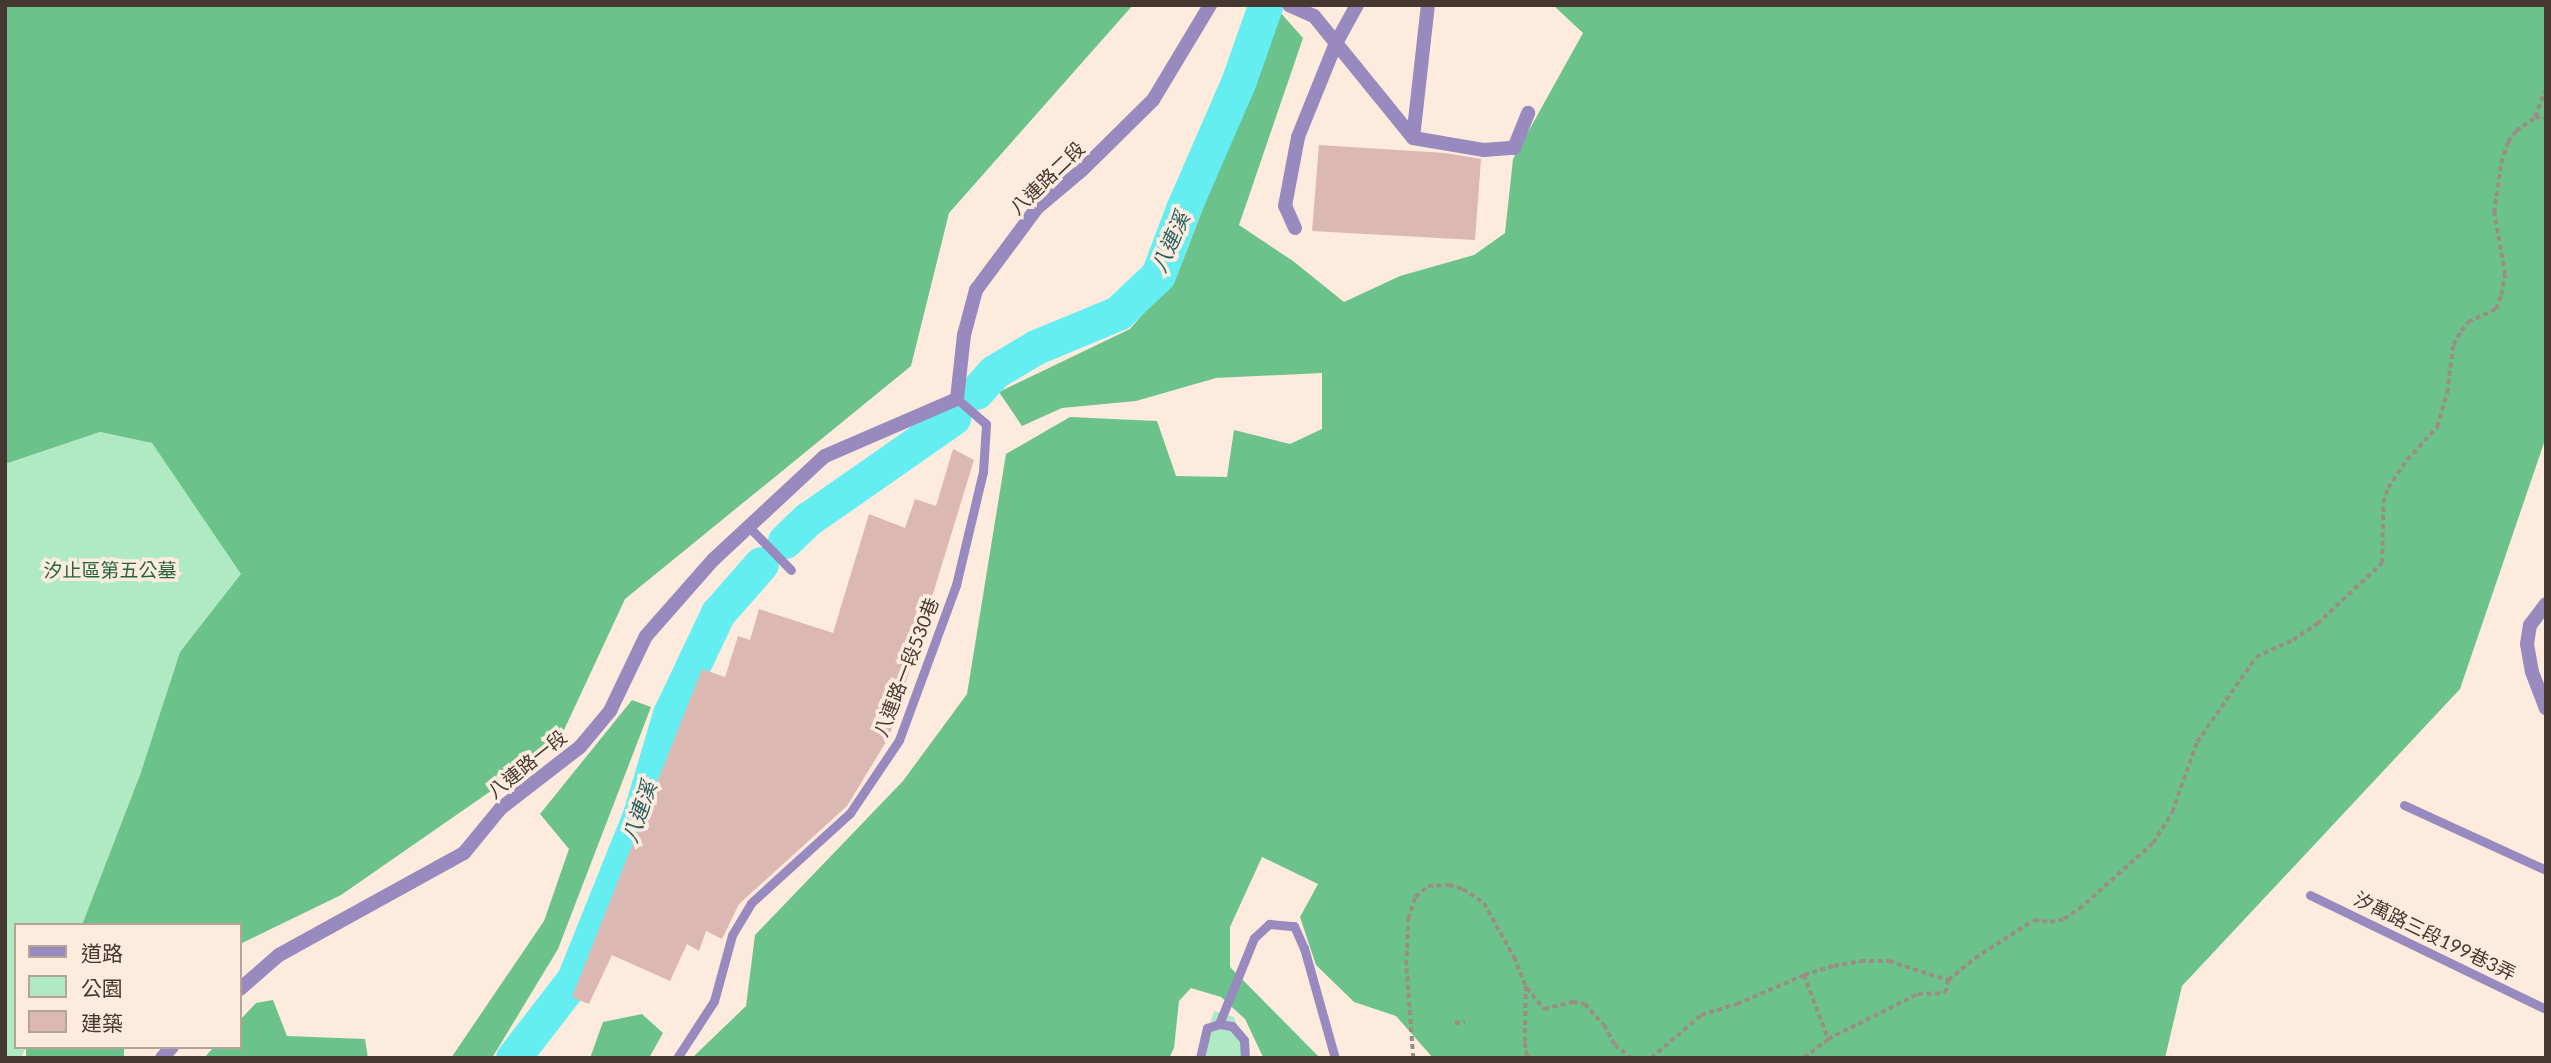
<!DOCTYPE html>
<meta charset="utf-8">
<style>
body{margin:0}
#map{position:relative;width:2551px;height:1063px;overflow:hidden;background:#fdebde;font-family:Lato,"Noto Sans TC",sans-serif}
div>[style]{position:absolute}
.green>*{inset:0;background:#afeac2}
.forest>*{inset:0;background:#6bc38b;transform-origin:0 0}
.river>*{height:35px;margin:-17.5px;padding:0 17.5px;transform-origin:17.5px;border-radius:17.5px;background:#64eef2}
.building>*{inset:0;background:#dcb8b2}
.path>*{height:3.5px;margin-top:-1.75px;transform-origin:0;background:repeating-linear-gradient(90deg,#9b8d82 0 5px,transparent 0 8.5px)}
.service>*{height:9px;margin:-4.5px;padding:0 4.5px;transform-origin:4.5px;border-radius:4.5px;background:#9889bf}
.minor>*{height:14px;margin:-7px;padding:0 7px;transform-origin:7px;border-radius:7px;background:#9889bf}
.tertiary>*{height:14px;margin:-7px;padding:0 7px;transform-origin:7px;border-radius:7px;background:#9889bf}
span{translate:-50% -50%;white-space:nowrap;text-align:center;line-height:1.15;-webkit-text-stroke:7px #fdebde;paint-order:stroke}
.street-label{font-size:19px;color:#443830}
.park-label{font-size:19px;color:#24643e}
.water-label{font-size:21px;color:#265f61;font-style:italic}
.frame{position:absolute;inset:0;border:7px solid #443830;pointer-events:none}
.legend{position:absolute;left:14px;top:923px;width:228px;height:126px;box-sizing:border-box;background:#fdebde;border:2px solid #b3a398;margin:0;padding:9px 12px;list-style:none;font-size:21px;color:#443830}
.legend li{display:flex;align-items:center;gap:14px;height:35px}
.legend b{width:35px;border:2px solid #b3a398}
</style>
<div id="map">
<div class="green">
<div style="clip-path:polygon(100px 432px,152px 443px,242px 574px,180px 652px,140px 775px,82px 925px,16px 925px,16px 1047px,26px 1047px,21px 1058px,5px 1058px,5px 464px)"></div>
<div style="clip-path:polygon(1214px 1011px,1234px 1017px,1249px 1058px,1199px 1058px)"></div>
</div>
<div class="forest">
<div style="clip-path:polygon(5px 5px,1133px 5px,949px 213px,911px 366px,625px 599px,557px 745px,341px 895px,240px 944px,240px 925px,82px 925px,140px 775px,180px 652px,241px 574px,152px 443px,100px 432px,5px 464px)"></div>
<div style="clip-path:polygon(1553px 5px,2546px 5px,2546px 437px,2460px 689px,2182px 986px,2165px 1058px,1433px 1058px,1396px 1016px,1354px 1002px,1316px 965px,1300px 917px,1318px 884px,1262px 857px,1230px 927px,1230px 967px,1320px 1058px,1263px 1057px,1245px 1019px,1221px 997px,1191px 988px,1179px 1001px,1174px 1048px,1169px 1058px,692px 1058px,746px 1006px,755px 935px,903px 781px,967px 694px,1006px 454px,1070px 417px,1157px 421px,1176px 476px,1227px 477px,1234px 430px,1290px 444px,1322px 429px,1322px 373px,1216px 378px,1136px 401px,1062px 408px,1022px 426px,999px 392px,1130px 329px,1178px 273px,1279px 11px,1303px 38px,1239px 225px,1293px 261px,1344px 302px,1400px 276px,1474px 255px,1505px 233px,1513px 159px,1583px 33px)"></div>
<div style="clip-path:polygon(632px 700px,651px 707px,558px 949px,492px 1058px,451px 1058px,544px 921px,569px 849px,540px 814px)"></div>
<div style="clip-path:polygon(273px 1000px,287px 1036px,365px 1039px,368px 1058px,204px 1058px,214px 1047px,240px 1047px,240px 1020px,256px 1003px)"></div>
<div style="clip-path:polygon(642px 1014px,663px 1033px,649px 1058px,590px 1058px,603px 1022px)"></div>
<div style="left:26px;top:1047px;width:98px;height:12px"></div>
</div>
<div class="river">
<div style="left:976px;top:392px;width:27px;rotate:-48deg"></div>
<div style="left:994px;top:372px;width:49px;rotate:-30.8deg"></div>
<div style="left:1036px;top:347px;width:89px;rotate:-22.5deg"></div>
<div style="left:1118px;top:313px;width:55px;rotate:-43.5deg"></div>
<div style="left:1158px;top:275px;width:71px;rotate:-69.3deg"></div>
<div style="left:1183px;top:209px;width:141px;rotate:-66.5deg"></div>
<div style="left:1239px;top:80px;width:78px;rotate:-70.6deg"></div>
<div style="left:785px;top:541px;width:32px;rotate:-44deg"></div>
<div style="left:808px;top:519px;width:177px;rotate:-34.9deg"></div>
<div style="left:513px;top:1058px;width:100px;rotate:-52.3deg"></div>
<div style="left:574px;top:979px;width:177px;rotate:-68.1deg"></div>
<div style="left:640px;top:815px;width:105px;rotate:-73.5deg"></div>
<div style="left:670px;top:714px;width:112px;rotate:-64.6deg"></div>
<div style="left:718px;top:613px;width:65px;rotate:-48.7deg"></div>
</div>
<div class="building">
<div style="clip-path:polygon(1319px 145px,1445px 153px,1481px 159px,1475px 240px,1312px 231px)"></div>
<div style="clip-path:polygon(953px 449px,974px 460px,889px 737px,847px 806px,739px 904px,722px 939px,706px 931px,699px 951px,687px 944px,670px 981px,612px 955px,589px 1004px,572px 997px,702px 669px,725px 677px,738px 636px,750px 640px,759px 609px,833px 633px,869px 514px,905px 528px,915px 499px,936px 506px)"></div>
</div>
<div class="path">
<div style="left:2535px;top:117px;width:31px;rotate:-69deg"></div>
<div style="left:1804px;top:975px;width:67px;rotate:69.1deg"></div>
<div style="left:1527px;top:988px;width:27px;rotate:51deg"></div>
<div style="left:1544px;top:1009px;width:30px;rotate:-14deg"></div>
<div style="left:1573px;top:1002px;width:12px;rotate:9deg"></div>
<div style="left:1585px;top:1004px;width:28px;rotate:48deg"></div>
<div style="left:1604px;top:1025px;width:23px;rotate:61deg"></div>
<div style="left:1615px;top:1045px;width:21px;rotate:39deg"></div>
<div style="left:1455px;top:1023px;width:10px;rotate:-6deg"></div>
<div style="left:1413px;top:1058px;width:93px;rotate:-94.3deg"></div>
<div style="left:1406px;top:965px;width:46px;rotate:-87.5deg"></div>
<div style="left:1408px;top:919px;width:23px;rotate:-72deg"></div>
<div style="left:1415px;top:897px;width:17px;rotate:-40deg"></div>
<div style="left:1428px;top:886px;width:21px;rotate:-3deg"></div>
<div style="left:1449px;top:885px;width:15px;rotate:16deg"></div>
<div style="left:1463px;top:889px;width:25px;rotate:34deg"></div>
<div style="left:1484px;top:903px;width:62px;rotate:60.9deg"></div>
<div style="left:1514px;top:957px;width:31px;rotate:68deg"></div>
<div style="left:1526px;top:986px;width:57px;rotate:91deg"></div>
<div style="left:1525px;top:1043px;width:13px;rotate:81deg"></div>
<div style="left:1527px;top:1056px;width:4px;rotate:27deg"></div>
<div style="left:1651px;top:1058px;width:66px;rotate:-40.7deg"></div>
<div style="left:1701px;top:1015px;width:38px;rotate:-17deg"></div>
<div style="left:1737px;top:1004px;width:73px;rotate:-23.4deg"></div>
<div style="left:1804px;top:975px;width:31px;rotate:-17deg"></div>
<div style="left:1834px;top:966px;width:27px;rotate:-10deg"></div>
<div style="left:1861px;top:961px;width:28px"></div>
<div style="left:1889px;top:961px;width:62px;rotate:17.9deg"></div>
<div style="left:1948px;top:980px;width:35px;rotate:-39deg"></div>
<div style="left:1975px;top:958px;width:70px;rotate:-32.8deg"></div>
<div style="left:2034px;top:920px;width:16px;rotate:7deg"></div>
<div style="left:2050px;top:922px;width:14px;rotate:-12deg"></div>
<div style="left:2064px;top:919px;width:18px;rotate:-34deg"></div>
<div style="left:2079px;top:909px;width:99px;rotate:-41.7deg"></div>
<div style="left:2153px;top:843px;width:36px;rotate:-58deg"></div>
<div style="left:2172px;top:812px;width:74px;rotate:-70.3deg"></div>
<div style="left:2197px;top:742px;width:103px;rotate:-55.2deg"></div>
<div style="left:2256px;top:657px;width:41px;rotate:-24.7deg"></div>
<div style="left:2293px;top:640px;width:29px;rotate:-34deg"></div>
<div style="left:2317px;top:624px;width:89px;rotate:-43.2deg"></div>
<div style="left:2382px;top:563px;width:60px;rotate:-89deg"></div>
<div style="left:2383px;top:503px;width:16px;rotate:-72deg"></div>
<div style="left:2388px;top:488px;width:34px;rotate:-56deg"></div>
<div style="left:2407px;top:460px;width:45px;rotate:-47.7deg"></div>
<div style="left:2437px;top:427px;width:35px;rotate:-74deg"></div>
<div style="left:2447px;top:393px;width:48px;rotate:-82.9deg"></div>
<div style="left:2453px;top:345px;width:16px;rotate:-60deg"></div>
<div style="left:2461px;top:331px;width:11px;rotate:-52deg"></div>
<div style="left:2468px;top:322px;width:31px;rotate:-25deg"></div>
<div style="left:2496px;top:309px;width:15px;rotate:-70deg"></div>
<div style="left:2501px;top:295px;width:20px;rotate:-79deg"></div>
<div style="left:2505px;top:275px;width:63px;rotate:-100.1deg"></div>
<div style="left:2494px;top:213px;width:50px;rotate:-82deg"></div>
<div style="left:2501px;top:163px;width:22px;rotate:-72deg"></div>
<div style="left:2508px;top:142px;width:14px;rotate:-54deg"></div>
<div style="left:2516px;top:131px;width:24px;rotate:-36deg"></div>
<div style="left:2535px;top:117px;width:11px;rotate:5deg"></div>
<div style="left:1804px;top:1058px;width:31px;rotate:-38deg"></div>
<div style="left:1828px;top:1039px;width:101px;rotate:-26.6deg"></div>
<div style="left:1918px;top:994px;width:27px;rotate:-2deg"></div>
<div style="left:1945px;top:993px;width:13px;rotate:-77deg"></div>
</div>
<div class="service">
<div style="left:749px;top:527px;width:60px;rotate:45.7deg"></div>
<div style="left:2404px;top:805px;width:156px;rotate:24.6deg"></div>
<div style="left:2310px;top:895px;width:262px;rotate:25.8deg"></div>
<div style="left:1219px;top:1024px;width:93px;rotate:-67.9deg"></div>
<div style="left:1254px;top:938px;width:21px;rotate:-43deg"></div>
<div style="left:1269px;top:924px;width:25px;rotate:5deg"></div>
<div style="left:1294px;top:926px;width:24px;rotate:66deg"></div>
<div style="left:1304px;top:948px;width:114px;rotate:74.3deg"></div>
<div style="left:677px;top:1058px;width:68px;rotate:-57deg"></div>
<div style="left:714px;top:1001px;width:68px;rotate:-74.7deg"></div>
<div style="left:732px;top:935px;width:37px;rotate:-59deg"></div>
<div style="left:751px;top:903px;width:134px;rotate:-42.3deg"></div>
<div style="left:850px;top:813px;width:88px;rotate:-56.1deg"></div>
<div style="left:899px;top:740px;width:165px;rotate:-69.8deg"></div>
<div style="left:956px;top:585px;width:116px;rotate:-76.6deg"></div>
<div style="left:983px;top:472px;width:48px;rotate:-86.4deg"></div>
<div style="left:986px;top:424px;width:38px;rotate:-139deg"></div>
<div style="left:1200px;top:1058px;width:31px;rotate:-77deg"></div>
<div style="left:1207px;top:1028px;width:13px;rotate:-18deg"></div>
<div style="left:1219px;top:1024px;width:13px;rotate:9deg"></div>
<div style="left:1232px;top:1026px;width:18px;rotate:49deg"></div>
<div style="left:1244px;top:1040px;width:18px;rotate:87deg"></div>
</div>
<div class="minor">
<div style="left:1289px;top:5px;width:27px;rotate:24deg"></div>
<div style="left:1314px;top:16px;width:157px;rotate:50.9deg"></div>
<div style="left:1413px;top:138px;width:71px;rotate:9.7deg"></div>
<div style="left:1483px;top:150px;width:31px;rotate:-4deg"></div>
<div style="left:1514px;top:148px;width:38px;rotate:-68deg"></div>
<div style="left:1413px;top:138px;width:134px;rotate:-83.6deg"></div>
<div style="left:1295px;top:228px;width:24px;rotate:-114deg"></div>
<div style="left:1285px;top:206px;width:70px;rotate:-79.3deg"></div>
<div style="left:1298px;top:137px;width:101px;rotate:-68deg"></div>
<div style="left:1336px;top:43px;width:43px;rotate:-61.1deg"></div>
<div style="left:2546px;top:604px;width:26px;rotate:127deg"></div>
<div style="left:2530px;top:625px;width:19px;rotate:99deg"></div>
<div style="left:2527px;top:644px;width:28px;rotate:80deg"></div>
<div style="left:2532px;top:672px;width:39px;rotate:69deg"></div>
</div>
<div class="tertiary">
<div style="left:240px;top:989px;width:52px;rotate:-41.1deg"></div>
<div style="left:279px;top:955px;width:211px;rotate:-28.9deg"></div>
<div style="left:464px;top:853px;width:58px;rotate:-50.6deg"></div>
<div style="left:501px;top:808px;width:100px;rotate:-37.7deg"></div>
<div style="left:580px;top:747px;width:47px;rotate:-50.2deg"></div>
<div style="left:610px;top:711px;width:83px;rotate:-64.4deg"></div>
<div style="left:646px;top:636px;width:103px;rotate:-48.6deg"></div>
<div style="left:714px;top:559px;width:151px;rotate:-42.9deg"></div>
<div style="left:825px;top:456px;width:144px;rotate:-23.4deg"></div>
<div style="left:957px;top:399px;width:64px;rotate:-83.8deg"></div>
<div style="left:964px;top:335px;width:47px;rotate:-75.1deg"></div>
<div style="left:976px;top:290px;width:102px;rotate:-53.4deg"></div>
<div style="left:1037px;top:208px;width:59px;rotate:-40.2deg"></div>
<div style="left:1082px;top:170px;width:100px;rotate:-44.6deg"></div>
<div style="left:1153px;top:100px;width:111px;rotate:-59deg"></div>
<div style="left:162px;top:1058px;width:15px;rotate:-48deg"></div>
</div>
<div class="street-label">
<span style="left:1047px;top:178px;rotate:-44deg">八連路二段</span>
<span style="left:906px;top:667px;rotate:-69deg">八連路一段530巷</span>
<span style="left:527px;top:764px;rotate:-39deg">八連路一段</span>
<span style="left:2435px;top:936px;rotate:26deg">汐萬路三段199巷3弄</span>
</div>
<div class="park-label">
<span style="left:110px;top:570px">汐止區第五公墓</span>
</div>
<div class="water-label">
<span style="left:1170px;top:242px;rotate:-66deg">八連溪</span>
<span style="left:639px;top:812px;rotate:-71deg">八連溪</span>
</div>
<div class="frame"></div>
<ul class="legend">
<li><b style="height:9px;background:#9889bf"></b>道路</li>
<li><b style="height:19px;background:#afeac2"></b>公園</li>
<li><b style="height:19px;background:#dcb8b2"></b>建築</li>
</ul>
</div>
